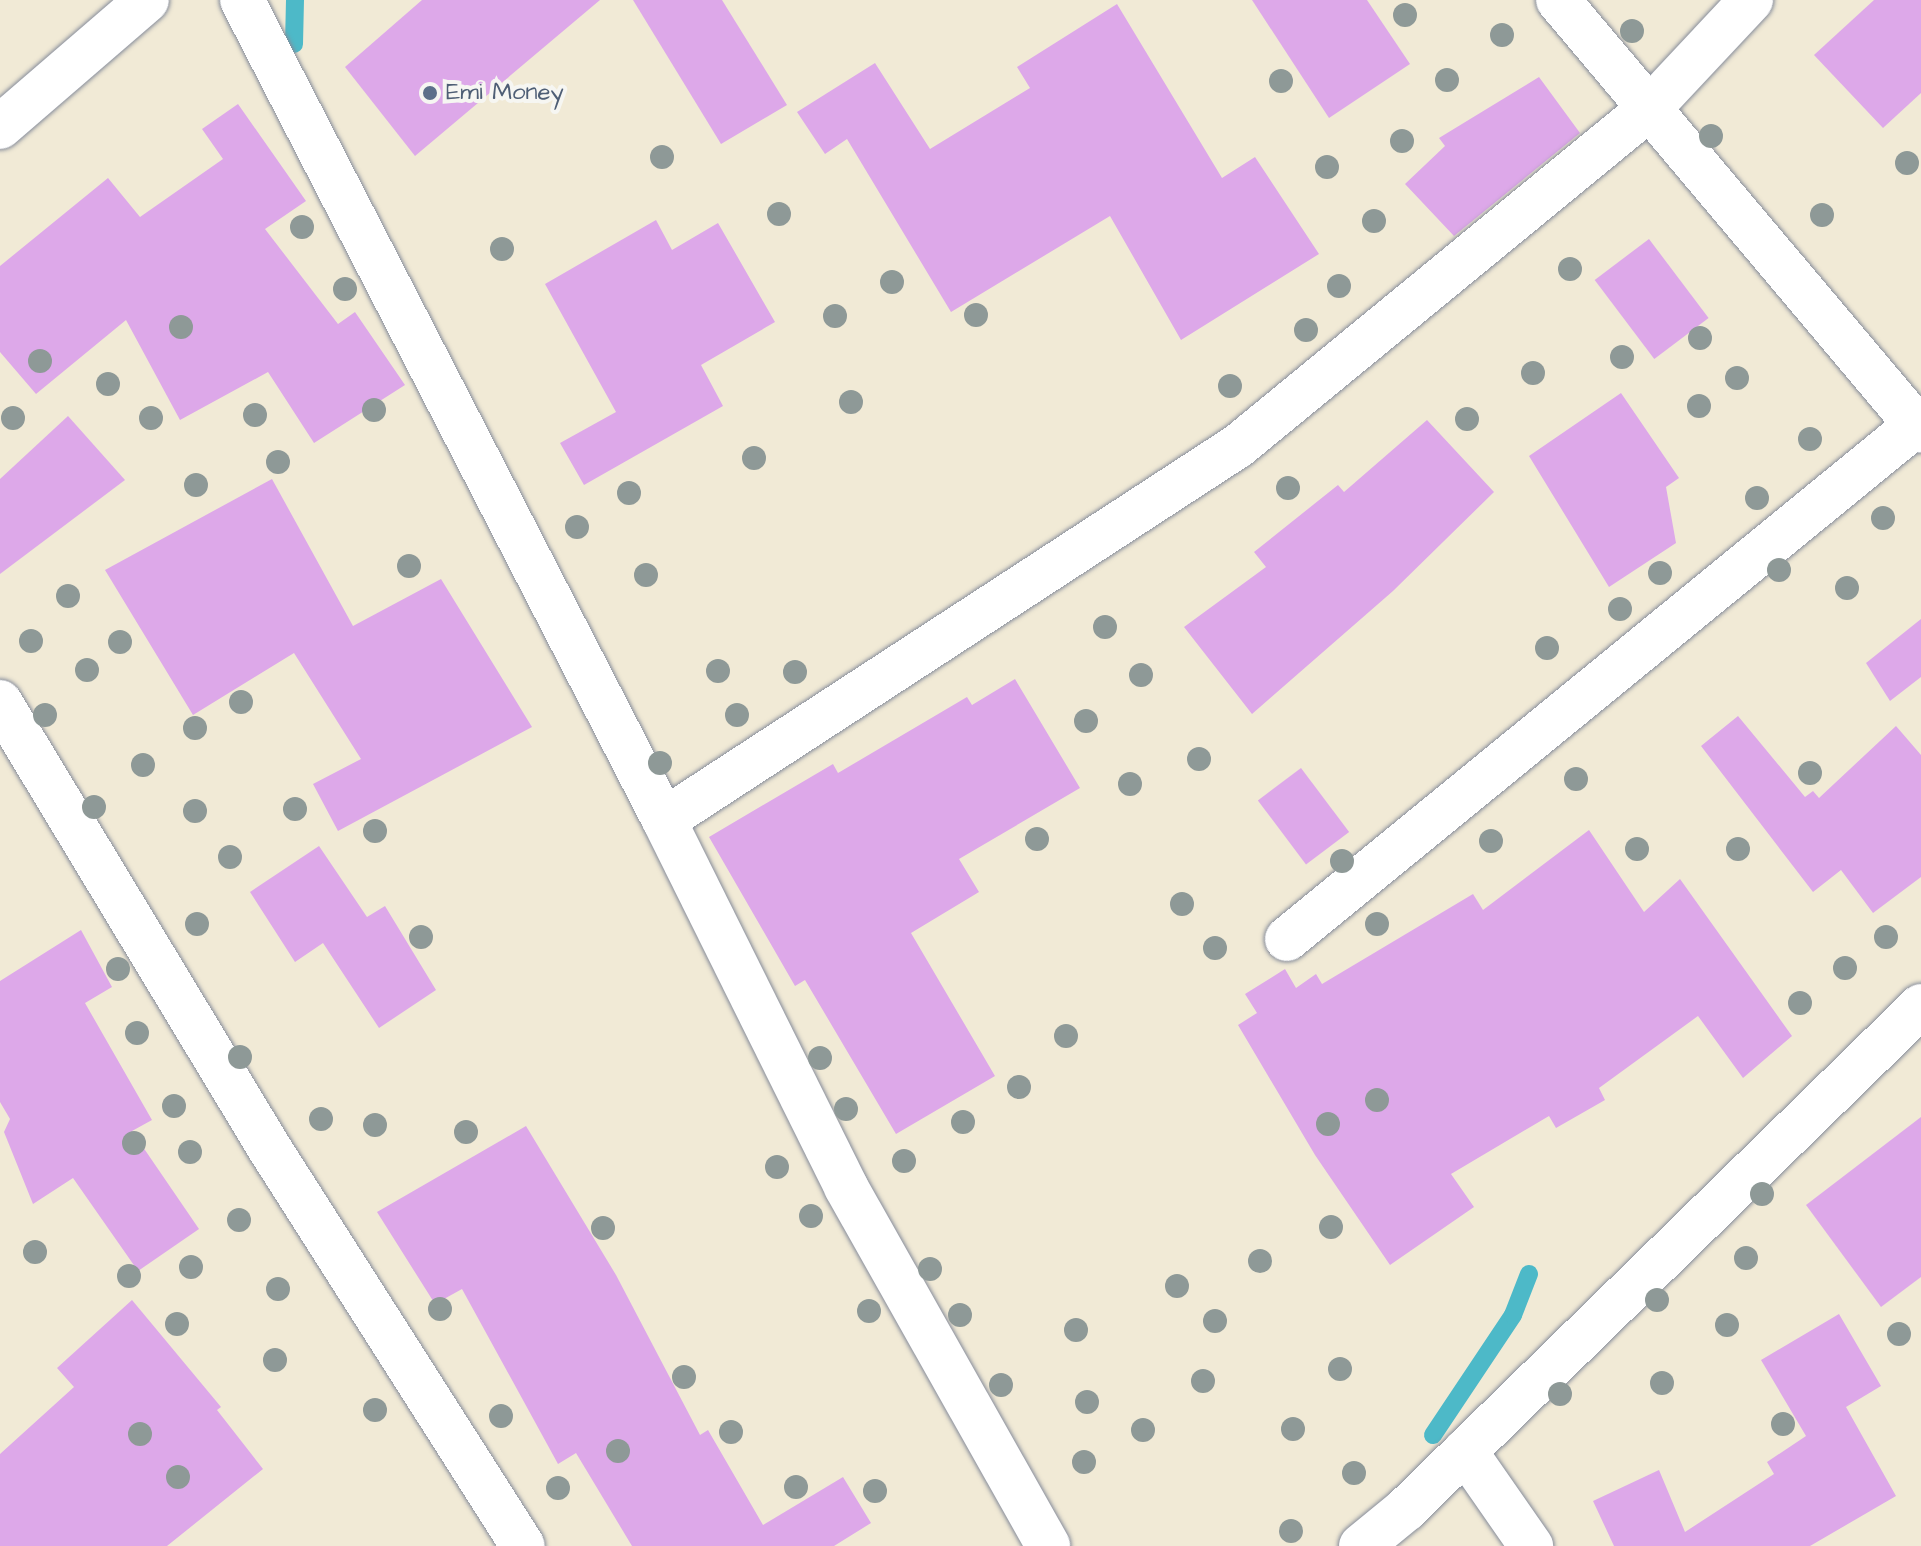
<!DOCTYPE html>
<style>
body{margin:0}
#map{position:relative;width:1921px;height:1546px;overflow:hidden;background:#f1ead6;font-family:"Architects Daughter",sans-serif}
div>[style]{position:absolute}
.stream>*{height:18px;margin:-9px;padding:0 9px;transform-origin:9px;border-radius:9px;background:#4db9c8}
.building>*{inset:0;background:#dda8e9;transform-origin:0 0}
.roads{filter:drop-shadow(0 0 2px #868c9a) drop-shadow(0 0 2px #868c9a)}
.minor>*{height:44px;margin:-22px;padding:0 22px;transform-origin:22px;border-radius:22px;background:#fff}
.primary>*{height:44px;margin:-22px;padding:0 22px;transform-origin:22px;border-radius:22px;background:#fff}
.trees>*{width:24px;height:24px;margin:-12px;border-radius:50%;background:#8e9997}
.dots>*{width:22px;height:22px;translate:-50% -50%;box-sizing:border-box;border:4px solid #f6f6f2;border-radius:50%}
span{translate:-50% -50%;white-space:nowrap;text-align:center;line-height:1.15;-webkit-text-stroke:8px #f6f6f2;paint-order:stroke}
.service-label{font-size:24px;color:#4e5e75}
.left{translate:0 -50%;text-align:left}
</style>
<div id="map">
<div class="stream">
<div style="left:294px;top:44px;width:44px;rotate:-88.7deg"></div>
<div style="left:1433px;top:1435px;width:144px;rotate:-56.3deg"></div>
<div style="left:1513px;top:1315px;width:44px;rotate:-68.7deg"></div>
</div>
<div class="building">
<div style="clip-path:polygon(422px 0,600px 0,415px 156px,345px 67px)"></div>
<div style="clip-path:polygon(633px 0,722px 0,787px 105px,721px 144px)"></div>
<div style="clip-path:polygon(1252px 0,1367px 0,1410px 64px,1329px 118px)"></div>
<div style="clip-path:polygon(1874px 0,1921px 0,1921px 93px,1883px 128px,1814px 55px)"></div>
<div style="clip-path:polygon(1117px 4px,1222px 178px,1255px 157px,1319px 254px,1181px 340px,1110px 216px,951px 312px,847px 139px,825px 154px,797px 112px,875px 63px,930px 149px,1030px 88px,1017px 67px)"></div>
<div style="clip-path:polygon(1539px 77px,1580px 133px,1454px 236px,1405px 184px,1445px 146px,1439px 138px)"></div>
<div style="clip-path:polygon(238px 104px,306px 201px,265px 229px,338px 324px,355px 312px,405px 385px,314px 443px,268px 372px,180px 420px,126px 320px,36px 394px,0 352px,0 266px,108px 178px,140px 217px,223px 159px,202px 129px)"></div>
<div style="clip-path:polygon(656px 220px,672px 250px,718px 223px,775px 322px,701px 365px,723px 406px,584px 485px,560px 443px,616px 412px,545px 284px)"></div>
<div style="left:1649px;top:239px;width:99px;height:68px;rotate:53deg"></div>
<div style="clip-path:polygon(1621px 393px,1679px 478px,1666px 487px,1676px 543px,1609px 587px,1529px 456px)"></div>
<div style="clip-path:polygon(68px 416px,125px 480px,0 574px,0 479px)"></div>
<div style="clip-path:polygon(1427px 420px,1494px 492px,1393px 591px,1252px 714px,1184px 627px,1266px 567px,1254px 552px,1338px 485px,1344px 492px)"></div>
<div style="clip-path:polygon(272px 479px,353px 626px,441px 579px,532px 727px,338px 831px,313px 784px,361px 759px,294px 653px,193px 715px,105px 570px)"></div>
<div style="clip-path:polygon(1921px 619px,1921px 677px,1890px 701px,1866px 663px)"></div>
<div style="clip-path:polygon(1015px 679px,1080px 788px,959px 859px,979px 892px,911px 933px,995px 1076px,896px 1134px,805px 980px,795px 986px,709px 837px,833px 764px,838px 773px,967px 697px,972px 705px)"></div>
<div style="clip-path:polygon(1738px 716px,1805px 797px,1813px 791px,1819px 798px,1896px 726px,1921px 755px,1921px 877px,1873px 913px,1841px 870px,1813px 892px,1701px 746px)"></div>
<div style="left:1301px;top:768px;width:80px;height:54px;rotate:53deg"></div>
<div style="clip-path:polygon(1589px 830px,1644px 912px,1680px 879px,1792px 1036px,1743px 1078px,1698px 1016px,1599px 1088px,1605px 1100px,1556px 1128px,1549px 1116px,1451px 1174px,1474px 1207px,1390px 1265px,1315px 1155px,1238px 1025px,1257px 1013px,1245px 994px,1285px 969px,1296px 988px,1316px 974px,1322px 984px,1473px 894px,1483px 910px)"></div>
<div style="clip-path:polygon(319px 846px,367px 917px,385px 906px,436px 990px,379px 1028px,323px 943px,295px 962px,250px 892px)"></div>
<div style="clip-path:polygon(81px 930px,112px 987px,85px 1003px,152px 1120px,132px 1131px,199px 1229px,138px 1271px,73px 1178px,33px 1204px,4px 1132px,10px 1119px,0 1102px,0 981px)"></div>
<div style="clip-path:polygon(1921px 1117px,1921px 1277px,1881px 1307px,1806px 1205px)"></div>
<div style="clip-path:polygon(526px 1126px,616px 1275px,700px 1435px,708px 1430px,763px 1525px,843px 1477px,871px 1523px,834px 1546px,632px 1546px,576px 1453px,558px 1464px,462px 1289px,435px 1304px,377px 1212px)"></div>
<div style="clip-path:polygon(132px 1300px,221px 1407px,217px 1410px,263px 1469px,167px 1546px,0 1546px,0 1454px,74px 1387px,57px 1368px)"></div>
<div style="clip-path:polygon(1839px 1314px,1881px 1386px,1846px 1407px,1896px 1496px,1810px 1546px,1614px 1546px,1593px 1501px,1659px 1470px,1685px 1532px,1774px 1474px,1767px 1462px,1806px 1436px,1761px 1360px)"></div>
</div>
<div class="roads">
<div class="minor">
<div style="left:242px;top:0;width:922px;rotate:62.77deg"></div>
<div style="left:664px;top:820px;width:410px;rotate:63.6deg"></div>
<div style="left:846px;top:1187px;width:412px;rotate:60.6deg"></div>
<div style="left:1558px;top:0;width:563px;rotate:49.89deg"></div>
<div style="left:0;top:702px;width:519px;rotate:58.88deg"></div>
<div style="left:268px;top:1146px;width:474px;rotate:57.5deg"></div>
<div style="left:664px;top:820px;width:685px;rotate:-33.09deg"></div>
<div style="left:1238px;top:446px;width:533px;rotate:-39.37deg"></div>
<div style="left:1650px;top:108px;width:148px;rotate:-46.9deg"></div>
<div style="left:1287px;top:939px;width:819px;rotate:-39.25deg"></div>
<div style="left:1465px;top:1451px;width:116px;rotate:55.2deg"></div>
<div style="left:1361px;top:1546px;width:58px;rotate:-39.4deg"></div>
<div style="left:1406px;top:1509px;width:720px;rotate:-44.32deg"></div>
</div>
<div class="primary">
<div style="left:0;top:127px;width:194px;rotate:-40.8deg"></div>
</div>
</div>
<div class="trees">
<div style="left:1405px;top:15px"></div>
<div style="left:1632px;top:31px"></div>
<div style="left:1502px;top:35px"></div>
<div style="left:1447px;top:80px"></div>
<div style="left:1281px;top:81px"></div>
<div style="left:1711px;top:136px"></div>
<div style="left:1402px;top:141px"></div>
<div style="left:662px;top:157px"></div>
<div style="left:1907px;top:163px"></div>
<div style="left:1327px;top:167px"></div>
<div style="left:779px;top:214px"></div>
<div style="left:1822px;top:215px"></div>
<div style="left:1374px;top:221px"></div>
<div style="left:302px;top:227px"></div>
<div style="left:502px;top:249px"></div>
<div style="left:1570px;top:269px"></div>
<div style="left:892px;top:282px"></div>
<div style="left:1339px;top:286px"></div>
<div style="left:345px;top:289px"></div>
<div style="left:976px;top:315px"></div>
<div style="left:835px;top:316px"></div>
<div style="left:181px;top:327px"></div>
<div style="left:1306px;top:330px"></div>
<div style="left:1700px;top:338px"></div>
<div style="left:1622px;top:357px"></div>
<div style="left:40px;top:361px"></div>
<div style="left:1533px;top:373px"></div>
<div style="left:1737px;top:378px"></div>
<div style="left:108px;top:384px"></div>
<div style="left:1230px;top:386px"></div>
<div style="left:851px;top:402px"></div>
<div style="left:1699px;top:406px"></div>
<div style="left:374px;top:410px"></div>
<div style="left:255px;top:415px"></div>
<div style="left:13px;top:418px"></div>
<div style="left:151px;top:418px"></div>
<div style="left:1467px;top:419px"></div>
<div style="left:1810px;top:439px"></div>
<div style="left:754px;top:458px"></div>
<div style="left:278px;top:462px"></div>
<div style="left:196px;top:485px"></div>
<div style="left:1288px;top:488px"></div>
<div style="left:629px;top:493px"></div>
<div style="left:1757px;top:498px"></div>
<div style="left:1883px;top:518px"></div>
<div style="left:577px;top:527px"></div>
<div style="left:409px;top:566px"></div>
<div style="left:1779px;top:570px"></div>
<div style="left:1660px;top:573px"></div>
<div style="left:646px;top:575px"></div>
<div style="left:1847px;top:588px"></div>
<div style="left:68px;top:596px"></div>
<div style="left:1620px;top:609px"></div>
<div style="left:1105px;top:627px"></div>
<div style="left:31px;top:641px"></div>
<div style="left:120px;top:642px"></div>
<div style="left:1547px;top:648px"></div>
<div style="left:87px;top:670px"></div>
<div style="left:718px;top:671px"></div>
<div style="left:795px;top:672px"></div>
<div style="left:1141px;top:675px"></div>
<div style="left:241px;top:702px"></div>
<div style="left:45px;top:715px"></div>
<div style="left:737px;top:715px"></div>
<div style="left:1086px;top:721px"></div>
<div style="left:195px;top:728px"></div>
<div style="left:1199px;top:759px"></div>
<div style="left:660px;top:763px"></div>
<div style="left:143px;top:765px"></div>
<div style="left:1810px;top:773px"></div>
<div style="left:1576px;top:779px"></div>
<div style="left:1130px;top:784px"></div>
<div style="left:94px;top:807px"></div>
<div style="left:295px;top:809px"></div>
<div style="left:195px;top:811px"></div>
<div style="left:375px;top:831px"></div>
<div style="left:1037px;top:839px"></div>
<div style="left:1491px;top:841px"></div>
<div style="left:1637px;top:849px"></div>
<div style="left:1738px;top:849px"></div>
<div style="left:230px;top:857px"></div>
<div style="left:1342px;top:861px"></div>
<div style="left:1182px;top:904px"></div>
<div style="left:197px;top:924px"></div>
<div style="left:1377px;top:924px"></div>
<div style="left:421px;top:937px"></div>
<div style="left:1886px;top:937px"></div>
<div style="left:1215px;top:948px"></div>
<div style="left:1845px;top:968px"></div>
<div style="left:118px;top:969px"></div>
<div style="left:1800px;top:1003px"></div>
<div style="left:137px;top:1033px"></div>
<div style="left:1066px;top:1036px"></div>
<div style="left:240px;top:1057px"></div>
<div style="left:820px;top:1058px"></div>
<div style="left:1019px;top:1087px"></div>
<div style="left:1377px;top:1100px"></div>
<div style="left:174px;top:1106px"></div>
<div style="left:846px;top:1109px"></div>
<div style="left:321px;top:1119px"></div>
<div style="left:963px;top:1122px"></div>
<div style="left:1328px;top:1124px"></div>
<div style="left:375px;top:1125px"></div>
<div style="left:466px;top:1132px"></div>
<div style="left:134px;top:1143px"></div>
<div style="left:190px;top:1152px"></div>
<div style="left:904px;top:1161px"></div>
<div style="left:777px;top:1167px"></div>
<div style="left:1762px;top:1194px"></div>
<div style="left:811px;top:1216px"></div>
<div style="left:239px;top:1220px"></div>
<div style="left:1331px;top:1227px"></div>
<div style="left:603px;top:1228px"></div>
<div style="left:35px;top:1252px"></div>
<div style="left:1746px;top:1258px"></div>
<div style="left:1260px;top:1261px"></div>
<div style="left:191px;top:1267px"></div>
<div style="left:930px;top:1269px"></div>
<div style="left:129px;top:1276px"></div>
<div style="left:1177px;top:1286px"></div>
<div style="left:278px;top:1289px"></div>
<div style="left:1657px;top:1300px"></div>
<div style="left:440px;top:1309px"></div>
<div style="left:869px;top:1311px"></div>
<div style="left:960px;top:1315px"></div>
<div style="left:1215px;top:1321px"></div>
<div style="left:177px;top:1324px"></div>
<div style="left:1727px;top:1325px"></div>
<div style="left:1076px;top:1330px"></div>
<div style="left:1899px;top:1334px"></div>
<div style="left:275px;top:1360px"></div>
<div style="left:1340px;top:1369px"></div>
<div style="left:684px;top:1377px"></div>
<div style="left:1203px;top:1381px"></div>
<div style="left:1662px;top:1383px"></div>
<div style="left:1001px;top:1385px"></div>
<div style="left:1560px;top:1394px"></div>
<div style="left:1087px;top:1402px"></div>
<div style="left:375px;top:1410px"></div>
<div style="left:501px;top:1416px"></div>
<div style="left:1783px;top:1424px"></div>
<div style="left:1293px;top:1429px"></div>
<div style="left:1143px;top:1430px"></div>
<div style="left:731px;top:1432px"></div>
<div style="left:140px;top:1434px"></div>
<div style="left:618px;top:1451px"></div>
<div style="left:1084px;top:1462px"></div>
<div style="left:1354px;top:1473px"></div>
<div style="left:178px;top:1477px"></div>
<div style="left:796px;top:1487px"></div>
<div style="left:558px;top:1488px"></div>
<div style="left:875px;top:1491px"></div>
<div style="left:1291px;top:1531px"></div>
</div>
<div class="dots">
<div style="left:430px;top:93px;background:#5c6f8a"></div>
</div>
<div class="service-label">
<span class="left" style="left:446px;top:93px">Emi Money</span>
</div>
</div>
